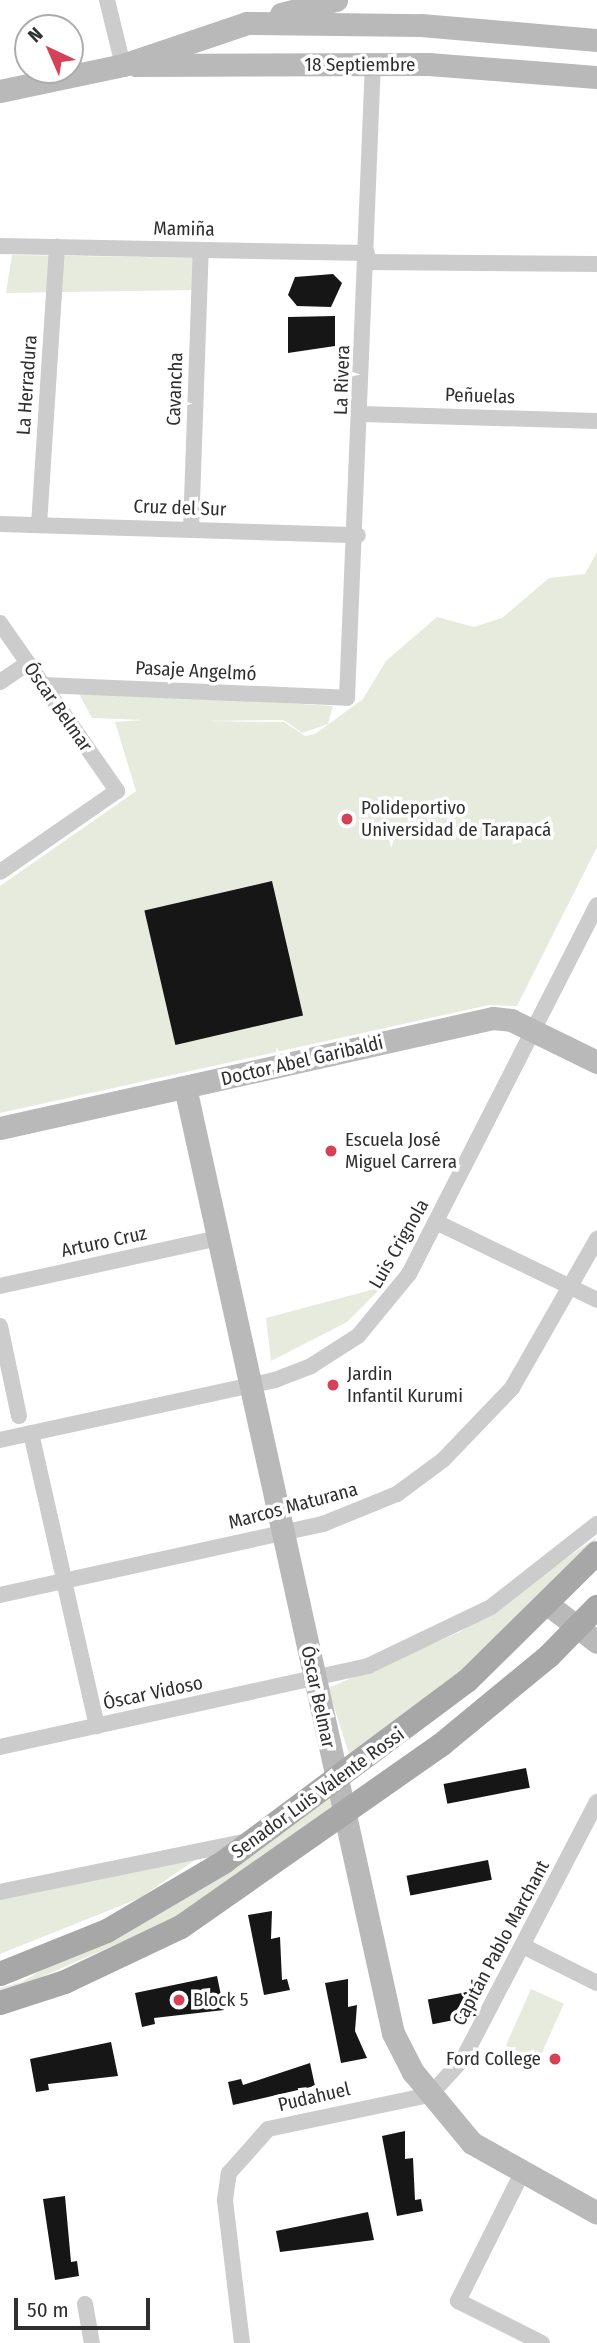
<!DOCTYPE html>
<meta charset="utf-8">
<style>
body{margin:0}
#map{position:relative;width:597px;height:2343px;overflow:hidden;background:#fff;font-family:"Fira Sans Condensed",sans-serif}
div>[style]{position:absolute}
.green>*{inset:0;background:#e6ebde;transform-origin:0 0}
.building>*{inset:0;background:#161616;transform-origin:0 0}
.street>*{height:16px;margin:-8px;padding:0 8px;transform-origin:8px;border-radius:8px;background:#ccc}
.secondary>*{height:23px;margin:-11.5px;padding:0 11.5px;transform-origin:11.5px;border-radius:11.5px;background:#b9b9b9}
.primary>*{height:24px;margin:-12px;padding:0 12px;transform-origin:12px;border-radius:12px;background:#a7a7a7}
.dots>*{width:19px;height:19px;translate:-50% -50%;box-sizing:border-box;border:4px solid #fff;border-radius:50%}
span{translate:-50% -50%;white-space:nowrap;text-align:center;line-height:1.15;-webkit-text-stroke:7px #fff;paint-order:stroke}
.street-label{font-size:19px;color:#2f2f2f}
.poi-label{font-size:19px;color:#2f2f2f}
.left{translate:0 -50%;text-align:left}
.right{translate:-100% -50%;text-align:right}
.north{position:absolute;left:14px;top:14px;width:70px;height:70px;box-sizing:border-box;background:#fff;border:2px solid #acacac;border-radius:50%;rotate:316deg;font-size:19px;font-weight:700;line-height:28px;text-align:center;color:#2f2f2f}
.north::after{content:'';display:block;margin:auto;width:24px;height:32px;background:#d54257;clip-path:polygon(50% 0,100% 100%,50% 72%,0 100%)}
.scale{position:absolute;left:14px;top:2298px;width:136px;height:32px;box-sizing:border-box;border:4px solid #2f2f2f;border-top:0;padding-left:9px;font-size:21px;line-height:24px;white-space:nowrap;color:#2f2f2f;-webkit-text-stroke:5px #fff;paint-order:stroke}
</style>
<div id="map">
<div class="green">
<div style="clip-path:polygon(12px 255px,206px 258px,194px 290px,6px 293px)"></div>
<div style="clip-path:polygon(597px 552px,597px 847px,517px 1006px,489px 1005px,0 1113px,0 886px,136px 791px,115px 722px,143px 720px,92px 718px,77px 690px,333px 706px,328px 724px,302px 733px,284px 720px,203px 721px,284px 722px,305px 736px,315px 734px,363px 699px,386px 661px,437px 617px,474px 627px,502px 618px,549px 578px,585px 574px)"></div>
<div style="clip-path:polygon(382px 1287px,347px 1322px,271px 1361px,266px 1318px)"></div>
<div style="clip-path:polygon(597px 1537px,587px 1554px,485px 1656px,350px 1757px,328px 1688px,460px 1632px)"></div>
<div style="clip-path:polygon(330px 1795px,335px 1809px,188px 1913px,0 1995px,0 1988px,22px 1982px)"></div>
<div style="clip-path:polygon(205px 1853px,140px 1898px,0 1954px,0 1899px)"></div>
<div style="left:531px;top:1989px;width:36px;height:62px;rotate:24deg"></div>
</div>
<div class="building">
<div style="clip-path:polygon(333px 274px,342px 283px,331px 307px,297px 306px,288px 295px,295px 277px)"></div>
<div style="clip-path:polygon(335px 316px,335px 346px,288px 353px,288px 317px)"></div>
<div style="left:272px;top:881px;width:138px;height:131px;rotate:77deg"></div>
<div style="left:526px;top:1768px;width:20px;height:84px;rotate:79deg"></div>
<div style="left:488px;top:1860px;width:20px;height:83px;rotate:79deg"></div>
<div style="clip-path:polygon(272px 1911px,271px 1939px,280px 1937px,282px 1980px,287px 1979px,290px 1990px,264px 1995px,248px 1915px)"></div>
<div style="clip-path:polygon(217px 1976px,224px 2010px,154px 2018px,155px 2024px,142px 2027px,135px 1993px)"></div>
<div style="clip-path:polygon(348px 1979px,348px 2007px,357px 2005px,355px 2031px,367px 2058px,341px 2063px,325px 1983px)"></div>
<div style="left:472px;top:1991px;width:25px;height:45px;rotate:79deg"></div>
<div style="clip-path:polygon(111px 2042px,118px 2076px,48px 2084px,49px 2090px,36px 2092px,30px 2059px)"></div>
<div style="clip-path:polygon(310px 2063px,315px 2086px,233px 2105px,228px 2082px,241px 2079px,243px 2085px)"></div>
<div style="clip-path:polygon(405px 2131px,405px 2159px,413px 2158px,415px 2200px,421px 2199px,423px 2211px,397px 2216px,382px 2136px)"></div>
<div style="clip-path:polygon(65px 2196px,71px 2262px,77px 2261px,79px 2276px,55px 2280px,43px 2199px)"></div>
<div style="clip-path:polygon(368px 2212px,374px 2240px,280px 2252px,276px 2231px)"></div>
</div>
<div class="street">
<div style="left:107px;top:0;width:67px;rotate:76.2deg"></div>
<div style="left:0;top:246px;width:367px;rotate:1.1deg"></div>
<div style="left:366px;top:262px;width:231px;rotate:0.5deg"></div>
<div style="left:362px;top:414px;width:235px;rotate:1.7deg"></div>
<div style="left:0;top:524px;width:358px;rotate:1.8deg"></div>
<div style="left:39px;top:525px;width:279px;rotate:-86.3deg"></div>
<div style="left:191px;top:530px;width:280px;rotate:-88deg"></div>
<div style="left:0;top:623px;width:205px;rotate:55.1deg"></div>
<div style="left:117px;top:791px;width:142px;rotate:145.3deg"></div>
<div style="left:0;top:682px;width:34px;rotate:-34deg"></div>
<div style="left:43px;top:685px;width:304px;rotate:2.4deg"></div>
<div style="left:347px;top:698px;width:636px;rotate:-87.66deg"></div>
<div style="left:436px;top:1222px;width:179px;rotate:25.8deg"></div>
<div style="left:0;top:1286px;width:223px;rotate:-12.4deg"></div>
<div style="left:0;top:1326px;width:92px;rotate:78.1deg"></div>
<div style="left:31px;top:1433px;width:141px;rotate:77.3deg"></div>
<div style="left:0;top:1440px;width:281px;rotate:-12.3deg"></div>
<div style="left:275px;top:1380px;width:39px;rotate:-21deg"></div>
<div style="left:311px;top:1366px;width:56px;rotate:-32.6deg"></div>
<div style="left:358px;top:1336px;width:80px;rotate:-50.6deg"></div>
<div style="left:409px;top:1274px;width:414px;rotate:-63deg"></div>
<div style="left:64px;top:1581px;width:149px;rotate:77.2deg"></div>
<div style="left:0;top:1595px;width:331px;rotate:-12.4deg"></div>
<div style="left:323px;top:1524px;width:80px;rotate:-22.1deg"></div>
<div style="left:397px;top:1494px;width:57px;rotate:-36.5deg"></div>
<div style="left:443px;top:1460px;width:100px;rotate:-46.2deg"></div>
<div style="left:512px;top:1388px;width:172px;rotate:-60.3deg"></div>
<div style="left:0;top:1747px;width:377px;rotate:-12.4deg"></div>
<div style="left:368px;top:1666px;width:136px;rotate:-25.6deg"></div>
<div style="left:491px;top:1607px;width:135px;rotate:-38.1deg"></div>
<div style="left:0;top:1892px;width:254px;rotate:-11.6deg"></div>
<div style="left:525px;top:1947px;width:80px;rotate:26.6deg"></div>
<div style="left:521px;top:2175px;width:141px;rotate:116.6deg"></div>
<div style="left:458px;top:2301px;width:94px;rotate:26.6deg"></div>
<div style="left:85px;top:2304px;width:40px;rotate:80deg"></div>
<div style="left:242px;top:2343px;width:144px;rotate:-96.8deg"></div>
<div style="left:225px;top:2200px;width:27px;rotate:-82deg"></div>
<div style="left:229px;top:2173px;width:59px;rotate:-48.4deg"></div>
<div style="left:268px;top:2129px;width:166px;rotate:-11.9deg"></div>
<div style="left:430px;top:2095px;width:49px;rotate:-47.5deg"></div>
<div style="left:463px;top:2059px;width:290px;rotate:-62.5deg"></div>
</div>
<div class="secondary">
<div style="left:281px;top:14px;width:57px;rotate:-14.3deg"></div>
<div style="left:136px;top:65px;width:292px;rotate:-0.2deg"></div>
<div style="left:428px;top:64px;width:169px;rotate:4.4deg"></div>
<div style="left:0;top:91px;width:126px;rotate:-11.9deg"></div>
<div style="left:123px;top:65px;width:131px;rotate:-18.7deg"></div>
<div style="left:247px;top:23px;width:174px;rotate:0.7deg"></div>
<div style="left:421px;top:25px;width:177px;rotate:4.9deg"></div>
<div style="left:185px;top:1087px;width:969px;rotate:77.6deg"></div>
<div style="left:393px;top:2033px;width:44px;rotate:62.9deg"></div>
<div style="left:413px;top:2072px;width:92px;rotate:50.3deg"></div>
<div style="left:472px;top:2143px;width:143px;rotate:29.2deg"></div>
<div style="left:0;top:1128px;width:505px;rotate:-12.58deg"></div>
<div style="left:493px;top:1018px;width:18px;rotate:6deg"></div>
<div style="left:511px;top:1020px;width:96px;rotate:26deg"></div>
<div style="left:550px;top:1606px;width:59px;rotate:37.5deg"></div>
</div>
<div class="primary">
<div style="left:0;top:1974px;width:115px;rotate:-21.9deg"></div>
<div style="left:107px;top:1931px;width:136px;rotate:-30.5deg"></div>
<div style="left:224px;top:1862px;width:303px;rotate:-36.7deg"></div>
<div style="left:467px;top:1681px;width:182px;rotate:-44.6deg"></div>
<div style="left:0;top:2003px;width:68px;rotate:-17.9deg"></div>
<div style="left:65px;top:1982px;width:128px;rotate:-25.4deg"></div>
<div style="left:181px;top:1927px;width:317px;rotate:-35deg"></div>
<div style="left:441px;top:1745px;width:140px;rotate:-39.5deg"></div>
<div style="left:549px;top:1656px;width:69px;rotate:-45.6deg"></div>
</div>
<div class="dots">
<div style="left:347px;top:819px;background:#d54257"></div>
<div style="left:331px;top:1151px;background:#d54257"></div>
<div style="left:333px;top:1385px;background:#d54257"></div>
<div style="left:179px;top:2000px;background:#d54257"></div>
<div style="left:555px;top:2059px;background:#d54257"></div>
</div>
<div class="street-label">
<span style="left:360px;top:65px">18 Septiembre</span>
<span style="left:184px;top:229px;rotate:1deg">Mamiña</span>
<span style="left:342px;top:380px;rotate:-88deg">La Rivera</span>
<span style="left:27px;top:385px;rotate:-86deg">La Herradura</span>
<span style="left:175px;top:389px;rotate:-88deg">Cavancha</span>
<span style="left:480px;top:396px;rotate:2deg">Peñuelas</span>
<span style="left:180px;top:508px;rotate:2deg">Cruz del Sur</span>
<span style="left:196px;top:671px;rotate:3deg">Pasaje Angelmó</span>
<span style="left:58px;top:707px;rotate:55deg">Óscar Belmar</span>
<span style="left:302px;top:1061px;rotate:-13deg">Doctor Abel Garibaldi</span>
<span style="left:104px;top:1242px;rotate:-12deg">Arturo Cruz</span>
<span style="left:399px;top:1244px;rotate:-60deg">Luis Crignola</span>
<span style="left:293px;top:1506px;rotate:-15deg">Marcos Maturana</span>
<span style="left:153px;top:1693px;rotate:-12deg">Óscar Vidoso</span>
<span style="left:318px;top:1697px;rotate:78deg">Óscar Belmar</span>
<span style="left:318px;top:1793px;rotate:-36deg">Senador Luis Valente Rossi</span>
<span style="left:501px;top:1943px;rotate:-62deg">Capitán Pablo Marchant</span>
<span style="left:314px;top:2097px;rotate:-13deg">Pudahuel</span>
</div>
<div class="poi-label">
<span class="left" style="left:361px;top:819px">Polideportivo<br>Universidad de Tarapacá</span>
<span class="left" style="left:345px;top:1151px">Escuela José<br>Miguel Carrera</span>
<span class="left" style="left:347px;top:1385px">Jardin<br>Infantil Kurumi</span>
<span class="left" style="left:193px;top:2000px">Block 5</span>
<span class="right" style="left:541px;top:2059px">Ford College</span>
</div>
<div class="north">N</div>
<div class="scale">50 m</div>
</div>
